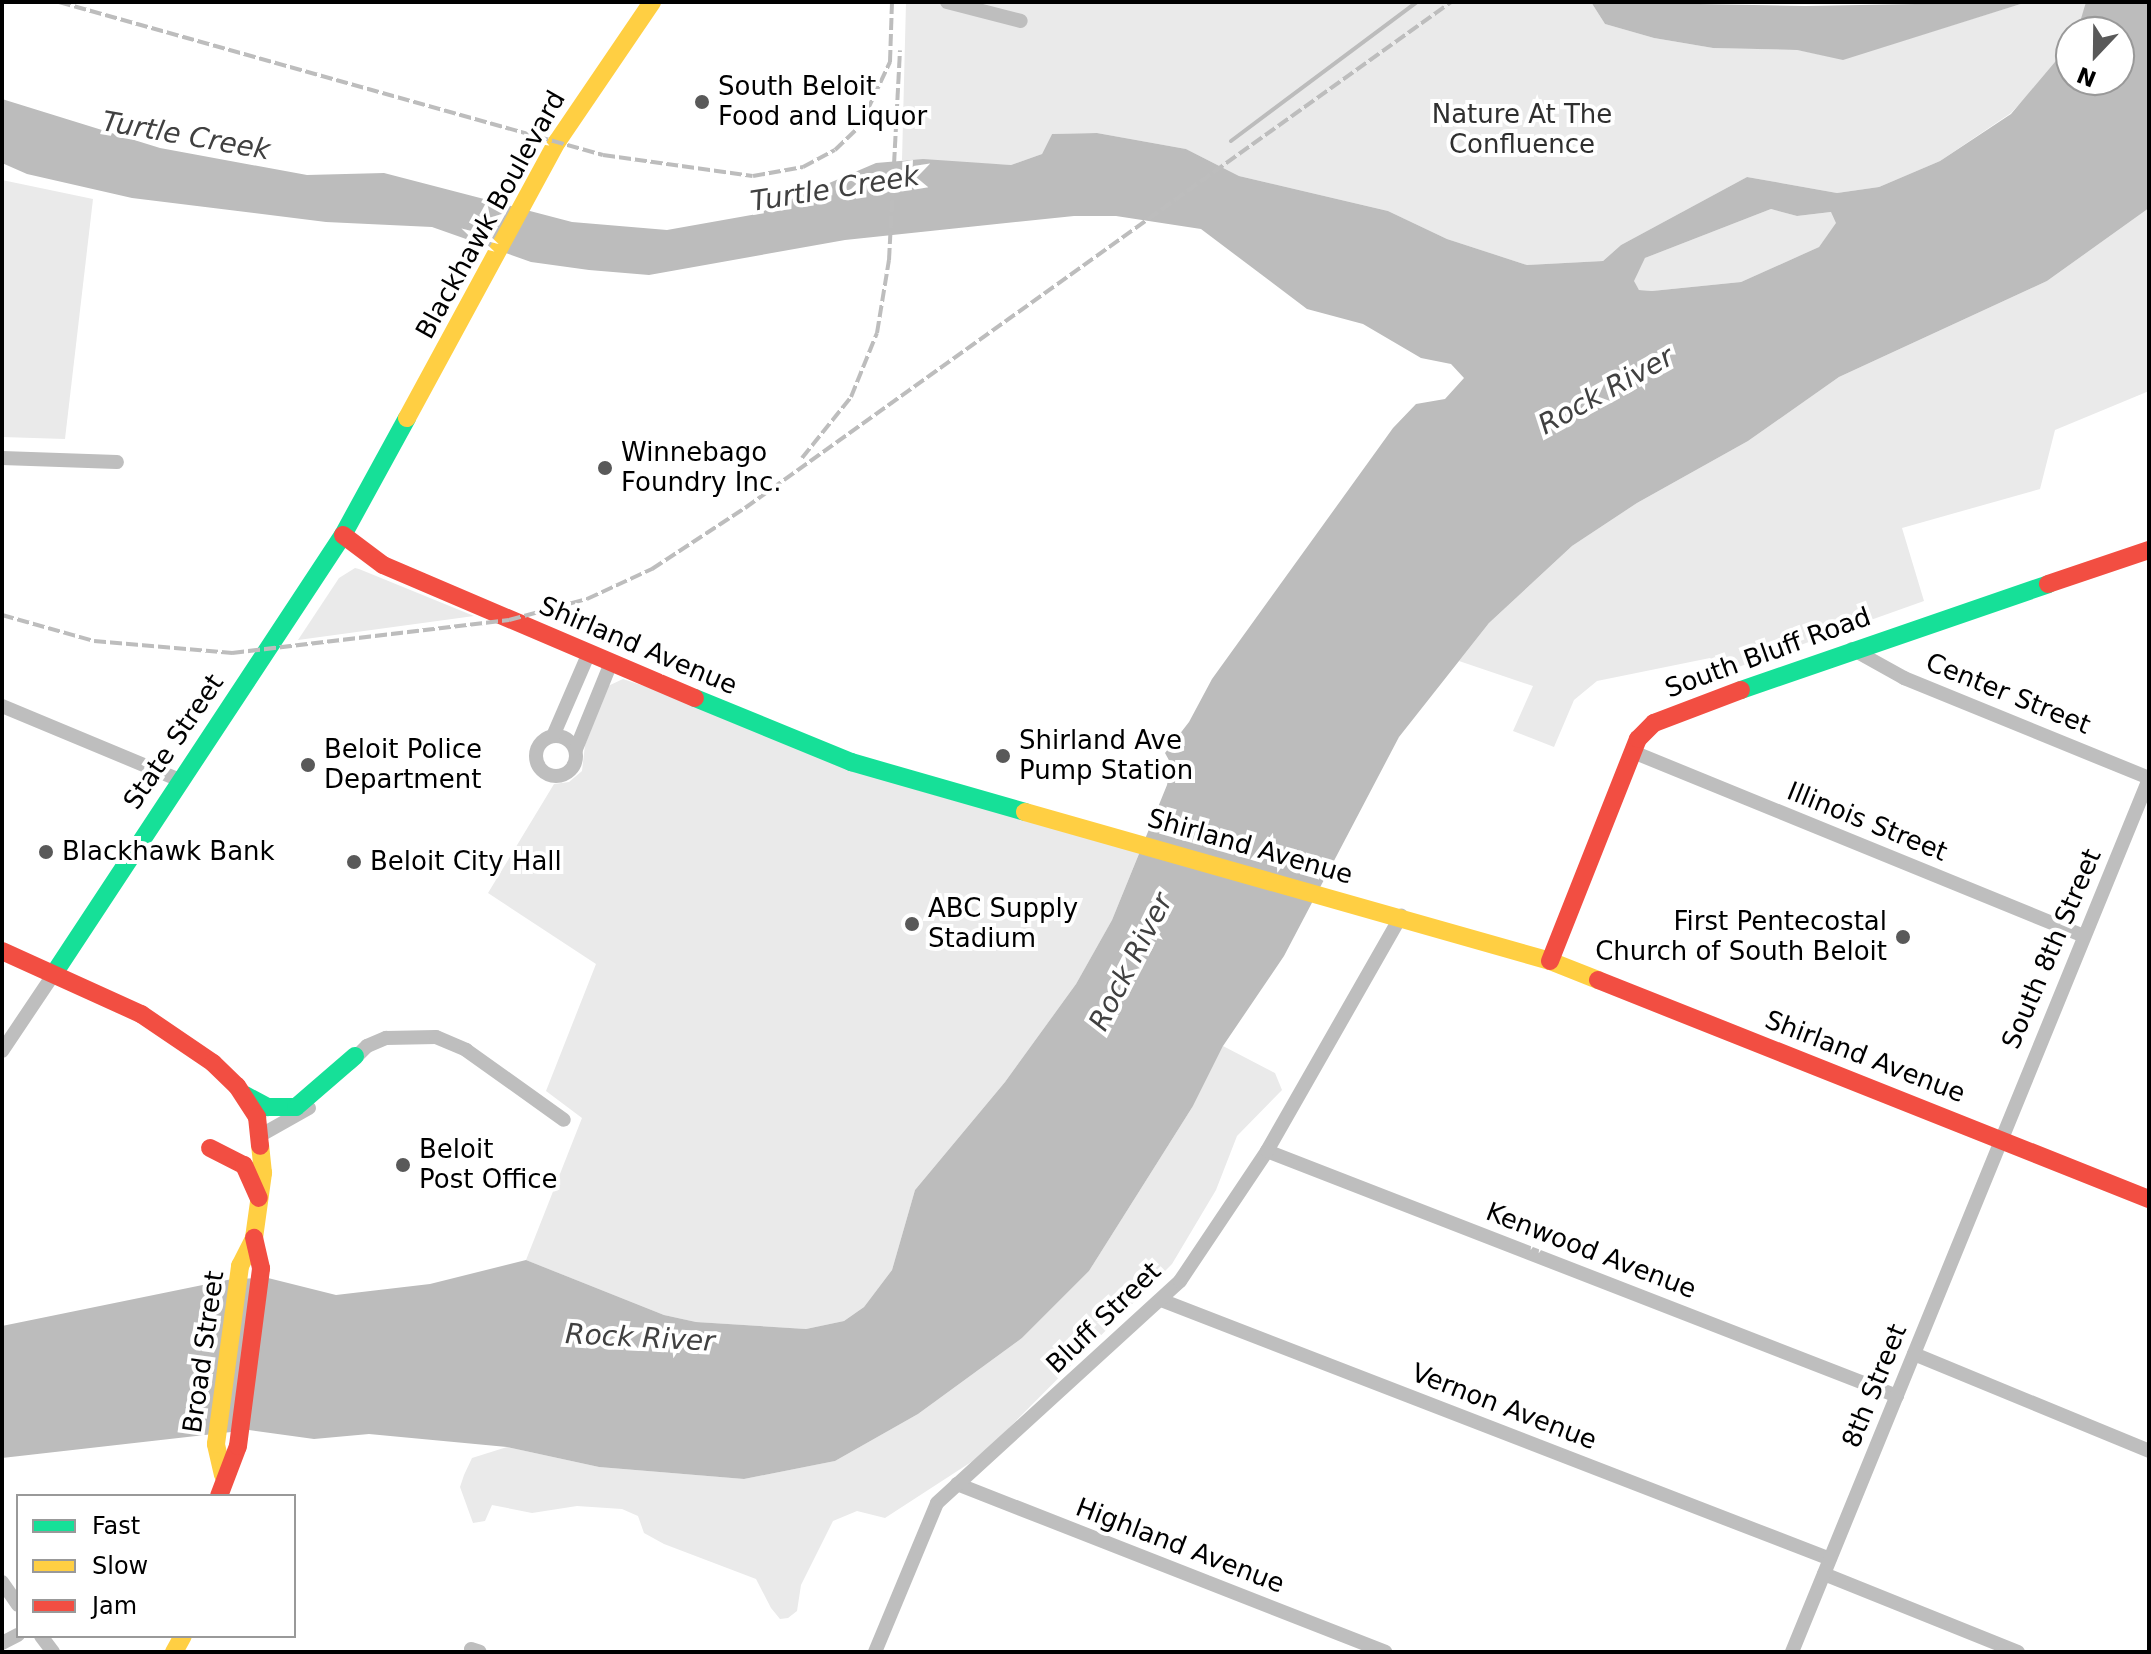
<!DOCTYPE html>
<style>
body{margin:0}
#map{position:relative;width:2151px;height:1654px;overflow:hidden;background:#fff;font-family:"DejaVu Sans",sans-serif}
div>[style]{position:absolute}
.green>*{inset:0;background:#eaeaea}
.water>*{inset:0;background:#bcbcbc}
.stream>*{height:4px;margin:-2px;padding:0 2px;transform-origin:2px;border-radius:2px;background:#bcbcbc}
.street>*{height:14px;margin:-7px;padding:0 7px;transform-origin:7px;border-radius:7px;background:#bebebe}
.street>.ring{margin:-7px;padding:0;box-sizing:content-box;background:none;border:14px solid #bebebe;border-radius:50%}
.fast>*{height:18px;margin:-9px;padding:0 9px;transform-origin:9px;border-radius:9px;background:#16e098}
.slow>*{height:18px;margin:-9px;padding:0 9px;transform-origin:9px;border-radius:9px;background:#ffcf43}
.jam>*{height:18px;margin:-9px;padding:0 9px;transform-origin:9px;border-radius:9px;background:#f24e42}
.rail>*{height:4px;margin-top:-2px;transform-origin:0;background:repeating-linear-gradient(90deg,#bdbdbd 0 12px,transparent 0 16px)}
.dots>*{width:22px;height:22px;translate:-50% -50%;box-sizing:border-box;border:4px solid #fff;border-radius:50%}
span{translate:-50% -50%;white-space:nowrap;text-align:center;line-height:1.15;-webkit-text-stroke:8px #fff;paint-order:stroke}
.poi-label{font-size:26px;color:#000}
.left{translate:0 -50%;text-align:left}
.right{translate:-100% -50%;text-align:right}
.park-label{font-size:26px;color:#2f2f2f}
.street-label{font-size:26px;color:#000}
.water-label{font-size:28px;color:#404040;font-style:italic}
.frame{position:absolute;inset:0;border:4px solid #000;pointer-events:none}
.legend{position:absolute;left:16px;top:1494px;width:280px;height:144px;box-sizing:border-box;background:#fff;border:2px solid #999;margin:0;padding:10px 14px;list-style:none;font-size:24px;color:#000}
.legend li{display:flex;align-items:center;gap:16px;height:40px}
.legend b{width:40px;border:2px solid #999}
.north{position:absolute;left:2055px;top:16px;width:80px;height:80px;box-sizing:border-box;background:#fff;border:2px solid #999;border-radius:50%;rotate:202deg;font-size:22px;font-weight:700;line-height:32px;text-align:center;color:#000}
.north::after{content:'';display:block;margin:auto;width:28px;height:36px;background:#595959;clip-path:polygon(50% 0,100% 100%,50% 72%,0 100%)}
</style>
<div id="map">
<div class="green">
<div style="clip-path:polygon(906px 2px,1591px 2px,1605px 24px,1654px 38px,1713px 48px,1797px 50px,1843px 59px,2027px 2px,2086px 2px,2083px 21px,2077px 32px,2071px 32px,2063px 58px,2011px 113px,1940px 161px,1879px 187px,1837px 193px,1747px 177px,1621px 245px,1603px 261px,1527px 265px,1447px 239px,1388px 211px,1239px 176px,1186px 149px,1097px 133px,1052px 134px,1042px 154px,1011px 165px,902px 160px)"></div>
<div style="clip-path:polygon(2px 180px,93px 199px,65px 439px,2px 437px)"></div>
<div style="clip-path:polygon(2149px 208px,2149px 391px,2055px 430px,2040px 489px,1902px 528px,1924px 601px,1727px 671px,1710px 658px,1597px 681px,1574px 700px,1554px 747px,1513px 731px,1533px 686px,1459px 661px,1489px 623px,1572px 546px,1637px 503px,1748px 441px,1839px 377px,2047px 281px)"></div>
<div style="clip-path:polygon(1771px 209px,1797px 216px,1832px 212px,1837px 223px,1819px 247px,1741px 282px,1652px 291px,1639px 290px,1633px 281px,1645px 258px)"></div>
<div style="clip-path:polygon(355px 568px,359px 569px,474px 616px,298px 640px,339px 578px)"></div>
<div style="clip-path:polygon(623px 679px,1140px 851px,1112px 920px,1076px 984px,1005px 1082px,915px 1190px,892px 1270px,864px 1307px,844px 1321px,806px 1329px,696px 1322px,664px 1315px,526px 1260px,582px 1118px,546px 1091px,596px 964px,488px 893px,554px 784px,569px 782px,582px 771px,585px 745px,608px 686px)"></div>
<div style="clip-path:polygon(1223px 1046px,1275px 1073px,1282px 1090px,1237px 1136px,1216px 1190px,1172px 1264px,982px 1455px,885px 1518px,857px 1511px,833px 1521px,801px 1585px,797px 1611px,788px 1618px,780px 1619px,771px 1608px,756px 1579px,664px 1544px,644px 1533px,638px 1516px,622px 1509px,577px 1506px,532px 1513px,492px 1505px,485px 1521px,473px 1523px,460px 1487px,464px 1475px,472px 1458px,507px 1447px,599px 1467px,744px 1479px,835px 1461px,918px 1414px,1022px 1338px,1089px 1271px,1193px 1106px)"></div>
</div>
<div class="water">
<div style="clip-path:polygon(1591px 2px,1805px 6px,2027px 2px,1843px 60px,1797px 50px,1713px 48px,1654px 38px,1605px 24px)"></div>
<div style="clip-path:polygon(evenodd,2086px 2px,2149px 2px,2149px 208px,2047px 281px,1839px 377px,1748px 441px,1637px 503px,1572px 546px,1489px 623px,1399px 737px,1284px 956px,1223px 1046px,1193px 1106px,1089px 1271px,1022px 1338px,918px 1414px,835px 1461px,744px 1479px,599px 1467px,507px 1447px,369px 1434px,314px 1439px,249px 1430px,2px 1458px,2px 1326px,232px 1279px,268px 1278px,336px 1295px,430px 1284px,526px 1260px,664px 1315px,696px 1322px,806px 1329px,844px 1321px,864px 1307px,892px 1270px,915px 1190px,1005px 1082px,1076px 984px,1112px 920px,1167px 785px,1171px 764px,1165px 753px,1189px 722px,1212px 679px,1393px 428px,1416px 404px,1445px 399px,1464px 378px,1451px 364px,1421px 358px,1363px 324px,1307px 309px,1201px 229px,1116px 216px,1074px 216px,845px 240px,649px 275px,589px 270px,531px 262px,432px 227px,326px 222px,132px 198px,27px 174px,2px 163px,2px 99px,160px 148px,307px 175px,384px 173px,572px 222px,667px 230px,757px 214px,876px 163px,923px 159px,1011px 165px,1042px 154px,1052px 134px,1097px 133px,1186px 149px,1239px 176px,1388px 211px,1447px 239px,1527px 265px,1603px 261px,1621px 245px,1747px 177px,1837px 193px,1879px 187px,1940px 161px,2011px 114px,2071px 43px,2071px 80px,2119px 80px,2119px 32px,2077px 32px,2086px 2px,1771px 209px,1797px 216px,1831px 212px,1836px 223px,1819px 247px,1741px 282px,1652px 291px,1639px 290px,1634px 281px,1645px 258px,1771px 209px)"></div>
</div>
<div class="stream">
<div style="left:1231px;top:141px;width:232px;rotate:-36.8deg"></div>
</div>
<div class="street">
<div style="left:947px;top:2px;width:76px;rotate:14.4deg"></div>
<div style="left:2px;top:458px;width:115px;rotate:2deg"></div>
<div style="left:1852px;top:649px;width:60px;rotate:29.1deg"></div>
<div style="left:1904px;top:678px;width:265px;rotate:22.2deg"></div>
<div style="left:2px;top:706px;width:193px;rotate:22.6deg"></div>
<div class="ring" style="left:536px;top:736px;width:26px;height:26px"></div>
<div style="left:553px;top:736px;width:90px;rotate:-66.6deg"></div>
<div style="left:576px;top:749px;width:93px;rotate:-67.9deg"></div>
<div style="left:1633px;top:752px;width:486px;rotate:22.2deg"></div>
<div style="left:2px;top:1051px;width:95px;rotate:-56.1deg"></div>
<div style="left:350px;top:1063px;width:24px;rotate:-45deg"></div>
<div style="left:367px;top:1046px;width:21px;rotate:-23deg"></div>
<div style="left:386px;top:1038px;width:50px;rotate:-1.1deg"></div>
<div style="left:436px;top:1037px;width:33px;rotate:23deg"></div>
<div style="left:466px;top:1050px;width:120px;rotate:35.5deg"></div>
<div style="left:261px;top:1135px;width:55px;rotate:-29.4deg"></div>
<div style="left:1267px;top:1151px;width:676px;rotate:21.25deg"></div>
<div style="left:1161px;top:1300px;width:717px;rotate:21.16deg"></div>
<div style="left:1914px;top:1354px;width:254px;rotate:22.4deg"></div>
<div style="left:957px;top:1484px;width:460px;rotate:21.4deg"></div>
<div style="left:1824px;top:1574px;width:209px;rotate:21.9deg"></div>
<div style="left:2px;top:1582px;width:28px;rotate:55deg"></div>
<div style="left:41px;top:1636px;width:20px;rotate:53deg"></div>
<div style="left:2px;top:1643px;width:18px;rotate:-27deg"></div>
<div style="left:471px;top:1649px;width:9px;rotate:18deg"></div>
<div style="left:875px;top:1652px;width:161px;rotate:-67.4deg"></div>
<div style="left:937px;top:1503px;width:329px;rotate:-42.4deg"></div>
<div style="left:1180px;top:1281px;width:156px;rotate:-56.2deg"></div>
<div style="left:1267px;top:1151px;width:271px;rotate:-60.3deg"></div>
<div style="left:1792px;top:1652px;width:943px;rotate:-67.76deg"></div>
</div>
<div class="fast">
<div style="left:1741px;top:690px;width:325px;rotate:-19deg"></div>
<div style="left:695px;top:698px;width:169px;rotate:22.3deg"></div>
<div style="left:851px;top:762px;width:181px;rotate:16deg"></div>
<div style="left:55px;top:972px;width:523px;rotate:-56.61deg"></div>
<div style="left:343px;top:535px;width:133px;rotate:-61.3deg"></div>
<div style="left:245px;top:1095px;width:26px;rotate:28deg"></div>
<div style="left:268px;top:1107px;width:28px"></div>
<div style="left:296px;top:1107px;width:78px;rotate:-40.8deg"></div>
</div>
<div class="slow">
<div style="left:407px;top:418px;width:314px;rotate:-61.5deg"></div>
<div style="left:557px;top:142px;width:169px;rotate:-55.8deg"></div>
<div style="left:1025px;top:812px;width:546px;rotate:15.84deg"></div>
<div style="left:1550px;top:961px;width:52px;rotate:21.6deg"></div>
<div style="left:223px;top:1475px;width:32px;rotate:-103deg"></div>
<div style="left:216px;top:1444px;width:180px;rotate:-82.3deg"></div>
<div style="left:240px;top:1266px;width:31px;rotate:-63deg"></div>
<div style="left:254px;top:1238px;width:66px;rotate:-82.1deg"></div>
<div style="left:263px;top:1173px;width:27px;rotate:-96deg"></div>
<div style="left:174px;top:1652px;width:18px;rotate:-61deg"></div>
</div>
<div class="jam">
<div style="left:343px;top:535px;width:50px;rotate:36.9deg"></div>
<div style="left:383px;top:565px;width:339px;rotate:23.1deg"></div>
<div style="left:2048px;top:584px;width:107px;rotate:-18.6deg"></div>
<div style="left:2px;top:951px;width:153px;rotate:24.4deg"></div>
<div style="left:141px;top:1014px;width:87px;rotate:34.2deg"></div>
<div style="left:213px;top:1063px;width:33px;rotate:44deg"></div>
<div style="left:237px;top:1086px;width:37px;rotate:57deg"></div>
<div style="left:257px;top:1117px;width:29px;rotate:84deg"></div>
<div style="left:1550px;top:961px;width:239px;rotate:-68.4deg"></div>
<div style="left:1638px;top:739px;width:23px;rotate:-45deg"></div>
<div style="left:1654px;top:723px;width:93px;rotate:-20.8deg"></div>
<div style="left:1598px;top:980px;width:593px;rotate:21.68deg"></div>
<div style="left:210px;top:1148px;width:38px;rotate:27deg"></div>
<div style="left:244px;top:1165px;width:36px;rotate:66deg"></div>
<div style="left:219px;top:1496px;width:53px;rotate:-69.2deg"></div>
<div style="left:238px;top:1446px;width:179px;rotate:-82.6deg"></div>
<div style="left:261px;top:1268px;width:31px;rotate:-103deg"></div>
</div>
<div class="rail">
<div style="left:59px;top:2px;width:565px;rotate:15.71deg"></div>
<div style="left:603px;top:155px;width:151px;rotate:8deg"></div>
<div style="left:753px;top:176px;width:51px;rotate:-10.2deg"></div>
<div style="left:803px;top:167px;width:36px;rotate:-28deg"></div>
<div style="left:835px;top:150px;width:35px;rotate:-44deg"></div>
<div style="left:860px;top:126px;width:71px;rotate:-64.9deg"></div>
<div style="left:890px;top:62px;width:60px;rotate:-88.1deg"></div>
<div style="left:802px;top:458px;width:78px;rotate:-51.2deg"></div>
<div style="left:851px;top:397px;width:69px;rotate:-67.9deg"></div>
<div style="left:877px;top:333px;width:74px;rotate:-80.7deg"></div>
<div style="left:889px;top:260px;width:210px;rotate:-87deg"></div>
<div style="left:2px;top:615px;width:96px;rotate:15.8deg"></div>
<div style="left:94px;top:641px;width:139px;rotate:5deg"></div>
<div style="left:232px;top:653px;width:279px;rotate:-6.8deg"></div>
<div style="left:509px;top:620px;width:81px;rotate:-15.1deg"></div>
<div style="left:587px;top:599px;width:72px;rotate:-24.8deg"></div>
<div style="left:652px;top:569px;width:111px;rotate:-33.3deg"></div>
<div style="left:745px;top:508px;width:869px;rotate:-35.63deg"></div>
</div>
<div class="dots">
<div style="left:702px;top:102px;background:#595959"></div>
<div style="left:605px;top:468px;background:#595959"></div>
<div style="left:1003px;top:756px;background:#595959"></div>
<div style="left:308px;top:765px;background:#595959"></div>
<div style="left:46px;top:852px;background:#595959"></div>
<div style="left:354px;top:862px;background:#595959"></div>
<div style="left:912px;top:924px;background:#595959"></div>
<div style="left:1903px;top:937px;background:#595959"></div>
<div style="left:403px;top:1165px;background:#595959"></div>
</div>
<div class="poi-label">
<span class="left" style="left:718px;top:102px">South Beloit<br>Food and Liquor</span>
<span class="left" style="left:621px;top:468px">Winnebago<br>Foundry Inc.</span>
<span class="left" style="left:1019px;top:756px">Shirland Ave<br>Pump Station</span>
<span class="left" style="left:324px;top:765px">Beloit Police<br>Department</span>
<span class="left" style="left:62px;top:852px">Blackhawk Bank</span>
<span class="left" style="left:370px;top:862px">Beloit City Hall</span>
<span class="left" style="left:928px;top:924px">ABC Supply<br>Stadium</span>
<span class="right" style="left:1887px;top:937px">First Pentecostal<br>Church of South Beloit</span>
<span class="left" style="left:419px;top:1165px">Beloit<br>Post Office</span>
</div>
<div class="park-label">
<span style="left:1522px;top:130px">Nature At The<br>Confluence</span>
</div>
<div class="street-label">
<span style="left:491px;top:215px;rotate:-61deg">Blackhawk Boulevard</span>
<span style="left:638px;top:646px;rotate:23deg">Shirland Avenue</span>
<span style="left:1768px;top:653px;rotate:-20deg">South Bluff Road</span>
<span style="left:2008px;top:694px;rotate:22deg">Center Street</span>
<span style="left:174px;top:742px;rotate:-56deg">State Street</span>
<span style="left:1867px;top:822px;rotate:22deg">Illinois Street</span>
<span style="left:1250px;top:847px;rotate:16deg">Shirland Avenue</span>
<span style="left:2052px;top:949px;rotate:-67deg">South 8th Street</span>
<span style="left:1865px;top:1057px;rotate:21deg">Shirland Avenue</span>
<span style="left:1591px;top:1251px;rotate:21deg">Kenwood Avenue</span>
<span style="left:1104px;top:1318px;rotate:-44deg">Bluff Street</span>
<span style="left:204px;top:1352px;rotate:-82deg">Broad Street</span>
<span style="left:1875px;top:1386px;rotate:-68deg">8th Street</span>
<span style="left:1504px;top:1407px;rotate:21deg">Vernon Avenue</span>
<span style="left:1180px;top:1546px;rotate:21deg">Highland Avenue</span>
</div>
<div class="water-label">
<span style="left:186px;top:136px;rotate:10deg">Turtle Creek</span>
<span style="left:835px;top:189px;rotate:-9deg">Turtle Creek</span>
<span style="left:1606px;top:391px;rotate:-29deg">Rock River</span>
<span style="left:1131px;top:962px;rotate:-63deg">Rock River</span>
<span style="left:640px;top:1338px;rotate:3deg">Rock River</span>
</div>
<div class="frame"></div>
<ul class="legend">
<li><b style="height:10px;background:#16e098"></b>Fast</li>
<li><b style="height:10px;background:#ffcf43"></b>Slow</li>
<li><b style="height:10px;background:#f24e42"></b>Jam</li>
</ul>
<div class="north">N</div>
</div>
